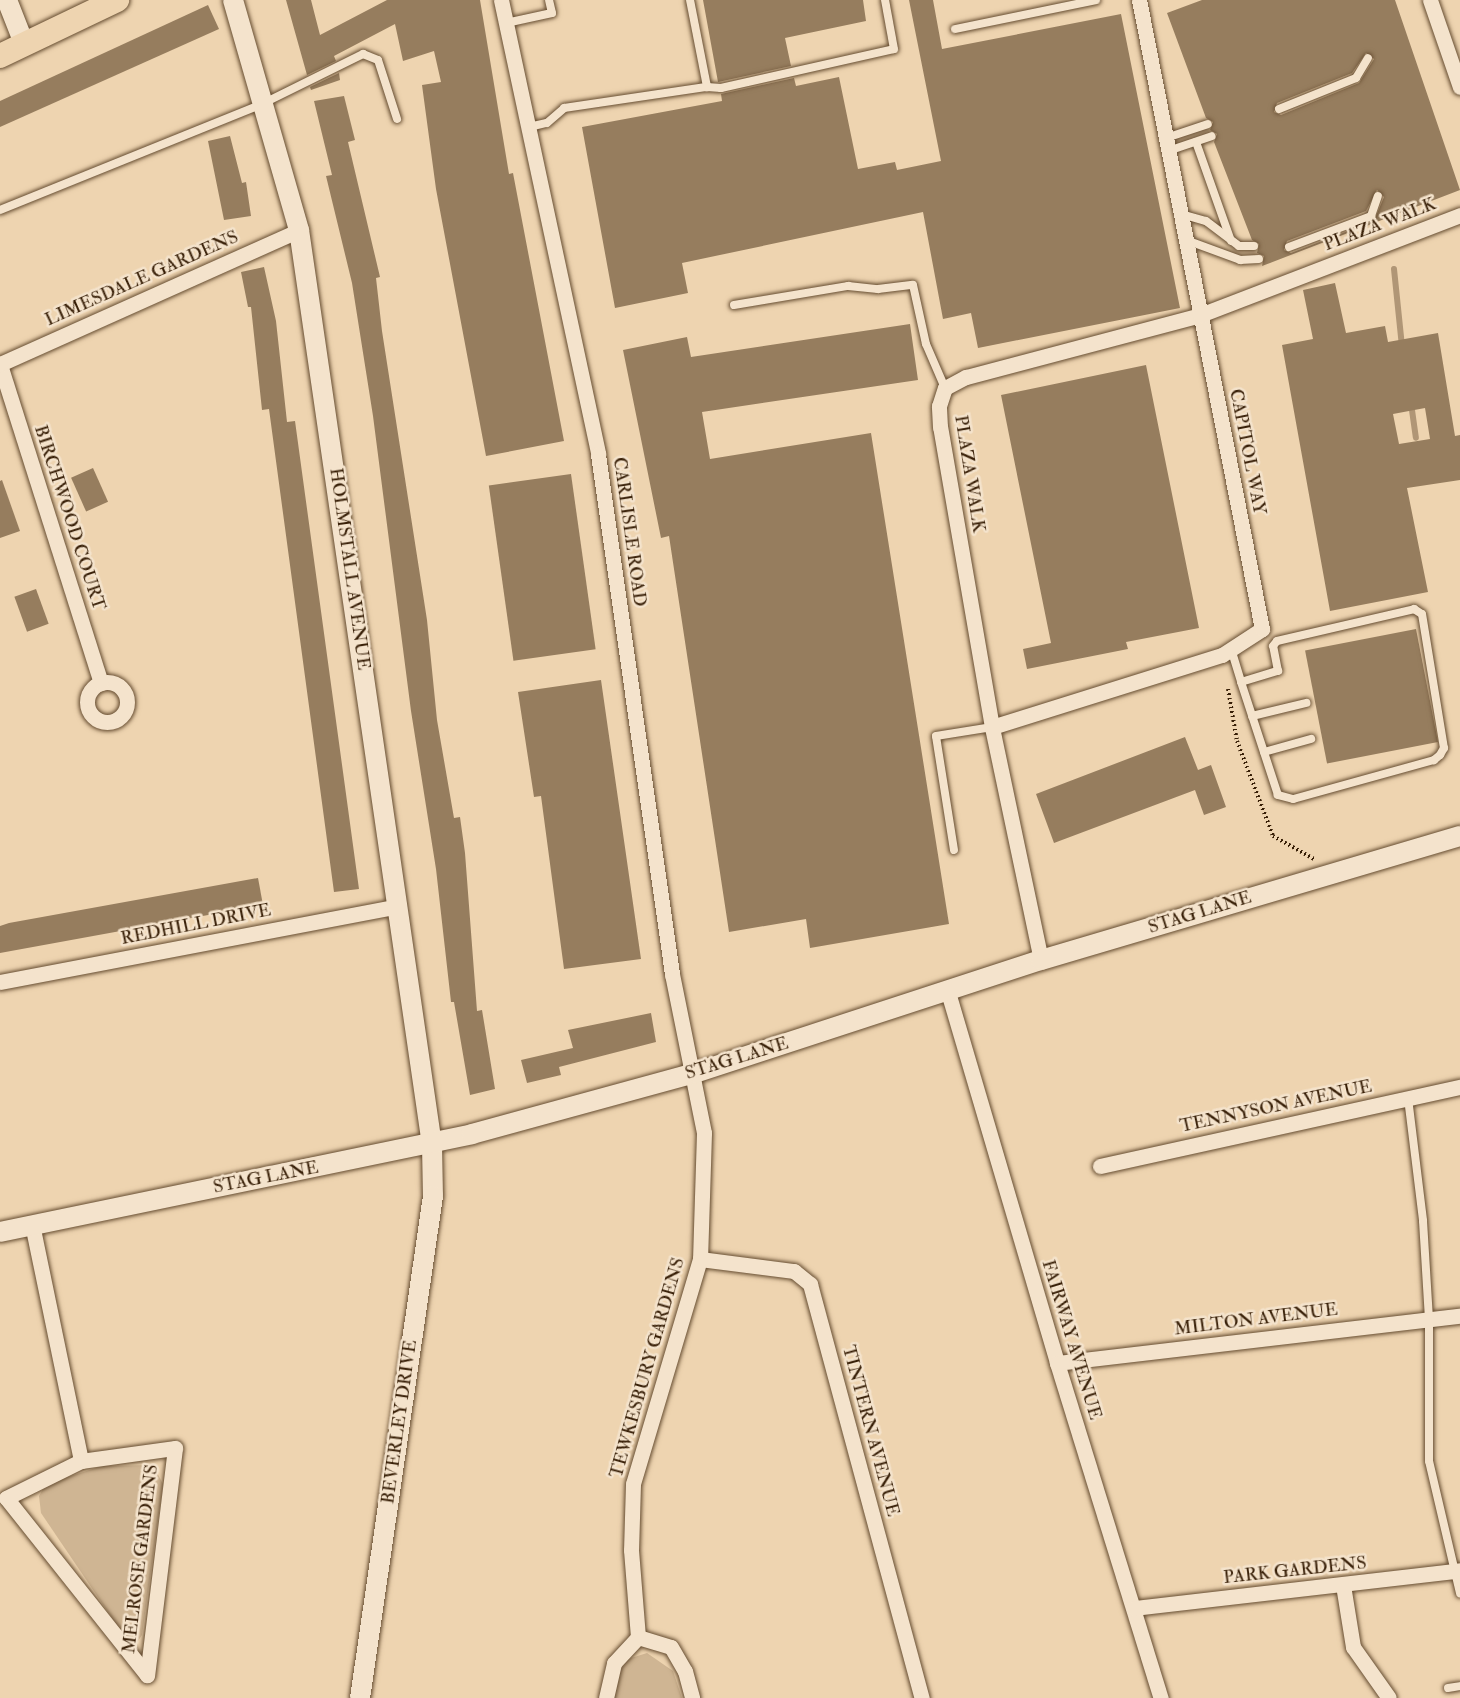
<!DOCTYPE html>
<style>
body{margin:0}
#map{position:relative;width:1460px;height:1698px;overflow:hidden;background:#eed4b0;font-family:"IM FELL Double Pica",serif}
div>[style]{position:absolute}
.green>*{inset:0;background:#cfb593}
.stream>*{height:6px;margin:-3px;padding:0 3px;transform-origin:3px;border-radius:3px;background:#b09676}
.building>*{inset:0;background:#967d5e;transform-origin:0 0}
.path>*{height:4px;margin-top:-2px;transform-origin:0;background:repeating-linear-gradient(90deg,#371e06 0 1.5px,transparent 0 4.5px)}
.roads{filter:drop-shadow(0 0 2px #654c30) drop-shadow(0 0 2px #654c30)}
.service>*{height:8px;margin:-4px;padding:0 4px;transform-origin:4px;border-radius:4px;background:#f4e3cc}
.minor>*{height:15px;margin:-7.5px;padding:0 7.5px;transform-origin:7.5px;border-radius:7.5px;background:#f4e3cc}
.minor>.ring{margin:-7.5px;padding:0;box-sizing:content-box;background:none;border:15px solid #f4e3cc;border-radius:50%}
.tertiary>*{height:20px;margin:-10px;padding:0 10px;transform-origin:10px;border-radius:10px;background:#f4e3cc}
.primary>*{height:24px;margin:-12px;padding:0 12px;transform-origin:12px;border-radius:12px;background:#eed4b0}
span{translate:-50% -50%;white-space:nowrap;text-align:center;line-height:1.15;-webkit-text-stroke:5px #f4e3cc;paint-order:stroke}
.street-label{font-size:18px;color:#371e06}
</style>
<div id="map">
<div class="green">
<div style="clip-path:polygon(153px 1465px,163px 1484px,142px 1635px,136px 1644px,129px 1643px,41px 1513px,39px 1496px,46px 1484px,102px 1466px)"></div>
<div style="clip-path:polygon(647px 1653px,673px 1671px,682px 1698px,614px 1698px,618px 1674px,628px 1659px)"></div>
</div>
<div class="stream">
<div style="left:1394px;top:269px;width:77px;rotate:84.1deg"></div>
<div style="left:1411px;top:403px;width:35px;rotate:82deg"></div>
</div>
<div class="building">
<div style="clip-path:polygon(286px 0,311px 0,320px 35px,387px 0,480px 0,509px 174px,513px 173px,564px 441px,486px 456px,436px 189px,422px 85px,441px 82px,434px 51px,403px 61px,395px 24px,334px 56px,336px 61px,307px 75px)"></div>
<div style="clip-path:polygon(703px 0,863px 0,866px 21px,785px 38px,791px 66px,718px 82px)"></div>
<div style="clip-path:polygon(909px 0,933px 0,942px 49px,1121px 14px,1180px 308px,978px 348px,971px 313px,943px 319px,923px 212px,682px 263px,688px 293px,615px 308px,582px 127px,722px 101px,721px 94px,794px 78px,796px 86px,839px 77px,858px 169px,895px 162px,897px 170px,941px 161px)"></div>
<div style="clip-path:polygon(evenodd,1202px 0,1395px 0,1460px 190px,1262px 266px,1264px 256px,1257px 253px,1259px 244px,1252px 240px,1214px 142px,1217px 134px,1210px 130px,1213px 122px,1206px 118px,1167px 13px,1202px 0,1366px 53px,1374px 59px,1359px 83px,1281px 115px,1274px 112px,1277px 103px,1352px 73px,1366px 53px,1202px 0,1377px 190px,1384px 197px,1374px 221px,1291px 253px,1284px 250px,1287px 241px,1366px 211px,1377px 190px)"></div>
<div style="clip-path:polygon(208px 5px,219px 29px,0 127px,0 101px)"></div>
<div style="clip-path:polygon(339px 73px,340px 80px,311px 90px,310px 87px)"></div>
<div style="clip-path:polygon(344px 96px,355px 140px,348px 142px,380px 277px,376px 278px,382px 331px,427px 620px,437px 720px,454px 818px,460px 817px,465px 853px,477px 1011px,482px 1010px,495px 1089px,470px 1095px,454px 1002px,451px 1002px,436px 869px,411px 711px,373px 416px,352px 283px,326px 176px,332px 175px,314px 101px)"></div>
<div style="clip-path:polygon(230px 136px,242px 183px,246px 182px,251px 216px,224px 220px,208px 141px)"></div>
<div style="clip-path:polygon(264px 267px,276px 321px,287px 422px,295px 421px,359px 889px,334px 892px,269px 409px,262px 410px,251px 307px,248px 307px,241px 272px)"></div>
<div style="clip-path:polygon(evenodd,1335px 283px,1346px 333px,1385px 326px,1388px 342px,1438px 333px,1455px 436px,1460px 435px,1460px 480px,1407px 488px,1428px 592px,1330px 611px,1282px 345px,1313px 339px,1303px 290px,1335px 283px,1425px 408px,1430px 439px,1399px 444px,1393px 414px,1425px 408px)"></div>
<div style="clip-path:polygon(910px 324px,918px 380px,702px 412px,710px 459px,871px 433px,949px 924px,810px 948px,806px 919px,729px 932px,669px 536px,661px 538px,623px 350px,687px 337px,691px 357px)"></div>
<div style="clip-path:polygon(1146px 365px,1199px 628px,1126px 642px,1128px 649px,1027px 669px,1023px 649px,1051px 643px,1001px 395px)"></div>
<div style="left:93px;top:468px;width:37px;height:24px;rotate:66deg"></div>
<div style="left:571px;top:474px;width:177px;height:83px;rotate:82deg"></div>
<div style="clip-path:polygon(2px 480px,20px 531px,0 538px,0 481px)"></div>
<div style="left:36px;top:589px;width:37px;height:23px;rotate:70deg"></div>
<div style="left:1416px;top:629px;width:115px;height:113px;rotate:79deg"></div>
<div style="clip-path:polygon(601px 680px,641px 959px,564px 969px,541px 796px,534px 797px,518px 692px)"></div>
<div style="clip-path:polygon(1185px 737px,1198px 770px,1211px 765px,1226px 807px,1204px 815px,1195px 790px,1054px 843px,1036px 794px)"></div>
<div style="clip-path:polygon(258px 878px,263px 905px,0 953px,0 926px,9px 923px)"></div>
<div style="clip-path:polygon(651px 1013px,656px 1042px,559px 1067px,561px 1075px,527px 1083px,521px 1060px,573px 1048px,568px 1030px)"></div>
</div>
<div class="path">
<div style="left:1228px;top:689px;width:53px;rotate:80.2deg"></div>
<div style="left:1237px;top:741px;width:102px;rotate:69.2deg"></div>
<div style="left:1273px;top:836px;width:47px;rotate:29.3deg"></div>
</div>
<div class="roads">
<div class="service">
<div style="left:690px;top:0;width:89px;rotate:78.9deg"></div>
<div style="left:506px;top:23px;width:47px;rotate:-12.3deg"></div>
<div style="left:552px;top:13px;width:13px;rotate:-103deg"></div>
<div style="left:955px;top:29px;width:144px;rotate:-11.6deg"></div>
<div style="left:1279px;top:109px;width:83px;rotate:-21.9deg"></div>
<div style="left:1356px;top:78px;width:23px;rotate:-59deg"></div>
<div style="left:529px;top:127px;width:18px;rotate:-13deg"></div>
<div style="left:547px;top:123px;width:23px;rotate:-41deg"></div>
<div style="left:564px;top:108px;width:145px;rotate:-8.4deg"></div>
<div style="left:707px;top:87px;width:14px;rotate:4deg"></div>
<div style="left:721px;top:88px;width:177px;rotate:-12.7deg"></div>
<div style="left:894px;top:49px;width:50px;rotate:-100.4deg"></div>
<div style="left:1166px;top:138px;width:44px;rotate:-18.4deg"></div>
<div style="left:1196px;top:142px;width:105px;rotate:70.5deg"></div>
<div style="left:1168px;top:151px;width:46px;rotate:-18.8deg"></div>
<div style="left:0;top:210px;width:283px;rotate:-22deg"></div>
<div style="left:262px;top:104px;width:113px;rotate:-26.3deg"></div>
<div style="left:363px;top:54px;width:16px;rotate:22deg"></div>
<div style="left:378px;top:60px;width:62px;rotate:72.1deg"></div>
<div style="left:1181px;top:214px;width:26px;rotate:16deg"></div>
<div style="left:1206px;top:221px;width:41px;rotate:37.1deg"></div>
<div style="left:1239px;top:246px;width:15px"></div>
<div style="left:1186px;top:240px;width:58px;rotate:20.3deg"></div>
<div style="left:1240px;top:260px;width:19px;rotate:-3deg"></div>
<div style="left:1289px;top:247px;width:88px;rotate:-20.7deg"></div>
<div style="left:1371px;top:216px;width:21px;rotate:-71deg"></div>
<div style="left:734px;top:305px;width:116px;rotate:-9.5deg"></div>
<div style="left:848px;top:286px;width:30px;rotate:6deg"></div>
<div style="left:878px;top:289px;width:35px;rotate:-7deg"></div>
<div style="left:913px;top:285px;width:60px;rotate:77.6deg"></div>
<div style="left:926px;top:344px;width:48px;rotate:66.6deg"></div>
<div style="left:1414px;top:609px;width:9px;rotate:32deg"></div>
<div style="left:1422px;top:614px;width:136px;rotate:80.7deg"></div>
<div style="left:1444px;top:748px;width:8px;rotate:120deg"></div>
<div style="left:1440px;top:755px;width:8px;rotate:140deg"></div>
<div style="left:1434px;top:760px;width:146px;rotate:164.5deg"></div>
<div style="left:1293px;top:799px;width:16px;rotate:-165deg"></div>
<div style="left:1278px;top:795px;width:119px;rotate:-108.1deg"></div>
<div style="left:1241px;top:682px;width:39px;rotate:-17deg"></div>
<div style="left:1278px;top:671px;width:25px;rotate:-101deg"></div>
<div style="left:1273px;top:646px;width:6px;rotate:-51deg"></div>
<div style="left:1277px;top:641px;width:141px;rotate:-13.1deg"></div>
<div style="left:1232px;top:652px;width:31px;rotate:73deg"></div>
<div style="left:1252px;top:716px;width:56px;rotate:-13.5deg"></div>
<div style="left:1264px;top:752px;width:49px;rotate:-15.5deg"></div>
<div style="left:954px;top:850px;width:115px;rotate:-99deg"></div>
<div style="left:936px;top:736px;width:57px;rotate:-9.1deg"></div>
<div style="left:1408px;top:1098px;width:124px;rotate:83deg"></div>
<div style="left:1423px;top:1221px;width:98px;rotate:86.5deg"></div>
<div style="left:1429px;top:1319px;width:142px;rotate:90deg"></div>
<div style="left:1429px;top:1461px;width:136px;rotate:76.8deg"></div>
<div style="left:1448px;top:1688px;width:12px;rotate:-9deg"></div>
</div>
<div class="minor">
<div style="left:501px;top:0;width:464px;rotate:77.9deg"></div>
<div style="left:598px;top:454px;width:525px;rotate:81.9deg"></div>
<div style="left:672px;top:974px;width:162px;rotate:78.6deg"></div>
<div style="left:704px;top:1133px;width:126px;rotate:91.8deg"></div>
<div style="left:700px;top:1259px;width:235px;rotate:106.6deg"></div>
<div style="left:633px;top:1484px;width:66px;rotate:91.7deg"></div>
<div style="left:631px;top:1550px;width:87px;rotate:85.4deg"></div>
<div style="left:1430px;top:0;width:92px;rotate:71deg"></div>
<div class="ring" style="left:87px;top:682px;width:25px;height:25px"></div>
<div style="left:101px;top:683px;width:335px;rotate:-107.6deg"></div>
<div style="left:0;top:364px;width:328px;rotate:-24.1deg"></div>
<div style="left:992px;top:727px;width:241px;rotate:-17.4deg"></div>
<div style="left:1222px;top:655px;width:48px;rotate:-33deg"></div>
<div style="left:1262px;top:629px;width:641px;rotate:-101.06deg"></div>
<div style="left:1041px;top:960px;width:238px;rotate:-101.9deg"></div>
<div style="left:992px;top:727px;width:304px;rotate:-99.8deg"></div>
<div style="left:940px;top:427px;width:21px;rotate:-93deg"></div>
<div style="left:939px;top:406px;width:19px;rotate:-72deg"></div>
<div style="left:945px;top:388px;width:24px;rotate:-28deg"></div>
<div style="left:966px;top:377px;width:242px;rotate:-14.8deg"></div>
<div style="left:1200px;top:315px;width:279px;rotate:-21deg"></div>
<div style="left:0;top:982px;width:406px;rotate:-10.8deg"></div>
<div style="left:948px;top:992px;width:387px;rotate:73.6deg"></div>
<div style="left:1057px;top:1363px;width:351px;rotate:72.8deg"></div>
<div style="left:1100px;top:1166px;width:369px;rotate:-12.4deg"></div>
<div style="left:32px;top:1224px;width:242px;rotate:78.3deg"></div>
<div style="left:81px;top:1461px;width:95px;rotate:-7.9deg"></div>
<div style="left:175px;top:1448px;width:229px;rotate:97deg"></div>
<div style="left:147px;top:1675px;width:226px;rotate:-128.5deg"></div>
<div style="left:6px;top:1498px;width:84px;rotate:-26.3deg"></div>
<div style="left:700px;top:1259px;width:95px;rotate:7.3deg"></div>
<div style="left:794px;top:1271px;width:21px;rotate:39deg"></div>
<div style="left:810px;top:1284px;width:429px;rotate:74.9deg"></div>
<div style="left:1057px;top:1363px;width:406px;rotate:-6.7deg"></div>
<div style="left:1343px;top:1585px;width:63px;rotate:80.8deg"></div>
<div style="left:1353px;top:1647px;width:62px;rotate:54.8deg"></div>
<div style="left:1134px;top:1608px;width:328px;rotate:-6.6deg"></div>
<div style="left:638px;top:1637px;width:34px;rotate:17deg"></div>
<div style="left:671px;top:1647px;width:28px;rotate:60deg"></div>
<div style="left:685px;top:1671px;width:28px;rotate:75deg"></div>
<div style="left:606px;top:1698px;width:36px;rotate:-77deg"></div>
<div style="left:614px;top:1663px;width:35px;rotate:-47deg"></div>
</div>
<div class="tertiary">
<div style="left:7px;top:0;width:49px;rotate:68.6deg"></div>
<div style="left:233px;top:0;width:239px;rotate:74deg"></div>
<div style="left:299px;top:230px;width:925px;rotate:81.73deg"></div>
<div style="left:432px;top:1145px;width:51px;rotate:88.9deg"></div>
<div style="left:433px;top:1196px;width:507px;rotate:98.27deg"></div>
<div style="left:0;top:1232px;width:482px;rotate:-11.7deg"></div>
<div style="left:472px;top:1134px;width:231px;rotate:-15.3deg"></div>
<div style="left:695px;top:1073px;width:364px;rotate:-18.1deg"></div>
<div style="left:1041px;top:960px;width:437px;rotate:-16.5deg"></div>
</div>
<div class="primary">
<div style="left:0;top:56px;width:130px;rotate:-25.6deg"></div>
</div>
</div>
<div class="street-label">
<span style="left:1380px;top:225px;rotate:-21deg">PLAZA WALK</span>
<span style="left:142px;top:279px;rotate:-24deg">LIMESDALE GARDENS</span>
<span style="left:1247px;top:452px;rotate:79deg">CAPITOL WAY</span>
<span style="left:969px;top:474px;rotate:81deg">PLAZA WALK</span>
<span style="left:69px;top:518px;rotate:72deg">BIRCHWOOD COURT</span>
<span style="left:629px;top:532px;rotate:82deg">CARLISLE ROAD</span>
<span style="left:349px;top:569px;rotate:82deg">HOLMSTALL AVENUE</span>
<span style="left:1200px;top:913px;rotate:-17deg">STAG LANE</span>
<span style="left:196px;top:925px;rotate:-11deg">REDHILL DRIVE</span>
<span style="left:737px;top:1059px;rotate:-17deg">STAG LANE</span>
<span style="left:1276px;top:1107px;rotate:-12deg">TENNYSON AVENUE</span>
<span style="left:266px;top:1178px;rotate:-11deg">STAG LANE</span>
<span style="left:1256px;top:1320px;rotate:-7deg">MILTON AVENUE</span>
<span style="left:1071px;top:1340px;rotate:73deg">FAIRWAY AVENUE</span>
<span style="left:648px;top:1368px;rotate:-74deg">TEWKESBURY GARDENS</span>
<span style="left:400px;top:1422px;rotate:-82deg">BEVERLEY DRIVE</span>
<span style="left:870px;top:1431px;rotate:75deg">TINTERN AVENUE</span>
<span style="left:141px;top:1559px;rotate:-83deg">MELROSE GARDENS</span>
<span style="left:1295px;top:1571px;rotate:-6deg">PARK GARDENS</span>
</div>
</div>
